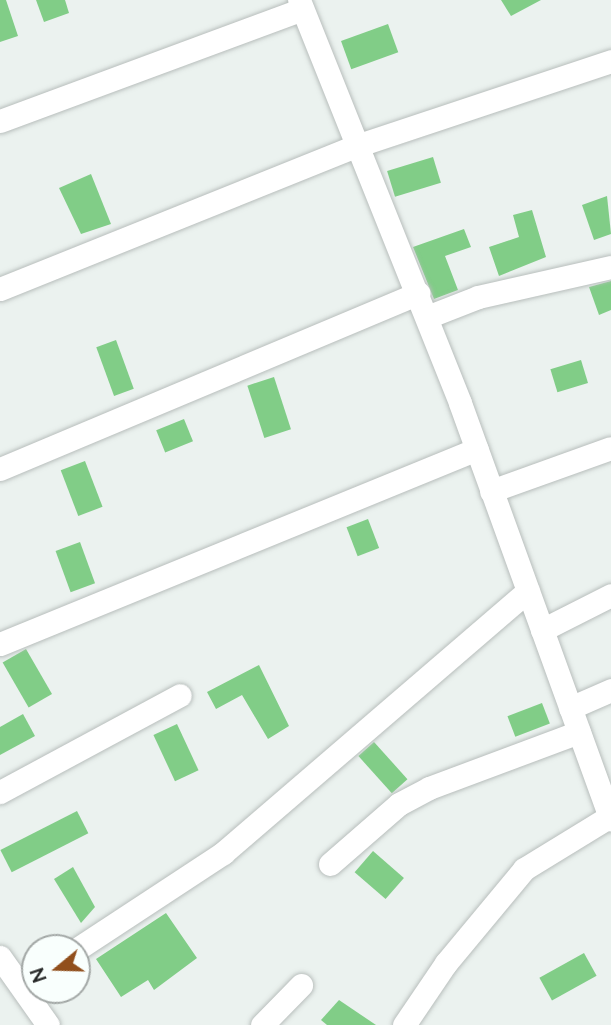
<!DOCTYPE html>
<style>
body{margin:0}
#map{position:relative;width:611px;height:1025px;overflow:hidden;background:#ebf2ef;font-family:Mulish,sans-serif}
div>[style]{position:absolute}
.building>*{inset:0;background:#81cd87;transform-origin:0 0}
.roads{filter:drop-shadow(0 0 2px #b8bebc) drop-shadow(0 0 2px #b8bebc)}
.minor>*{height:23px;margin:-11.5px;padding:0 11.5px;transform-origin:11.5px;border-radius:11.5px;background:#fff}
span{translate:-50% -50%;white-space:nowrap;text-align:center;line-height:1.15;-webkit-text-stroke:5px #f9fffd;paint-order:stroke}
.north{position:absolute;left:21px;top:934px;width:70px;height:70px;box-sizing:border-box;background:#f9fffd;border:2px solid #a3a8a6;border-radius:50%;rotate:251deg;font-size:19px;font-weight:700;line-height:28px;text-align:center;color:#232524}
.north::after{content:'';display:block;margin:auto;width:24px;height:32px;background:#914f1c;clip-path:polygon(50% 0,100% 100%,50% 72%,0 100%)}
</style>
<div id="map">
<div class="building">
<div style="clip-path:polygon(0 0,6px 0,18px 36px,0 42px)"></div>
<div style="clip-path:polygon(36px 0,65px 0,69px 13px,44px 22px)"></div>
<div style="clip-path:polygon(501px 0,541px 0,511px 16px)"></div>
<div style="left:388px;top:24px;width:30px;height:50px;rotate:70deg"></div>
<div style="left:433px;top:157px;width:27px;height:48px;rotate:73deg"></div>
<div style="clip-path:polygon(91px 174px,111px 224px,81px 234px,59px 188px)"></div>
<div style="clip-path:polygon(607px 196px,611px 234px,594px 240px,582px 205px)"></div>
<div style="clip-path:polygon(532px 210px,546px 257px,499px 276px,489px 247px,519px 237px,513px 215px)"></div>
<div style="clip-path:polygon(464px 229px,471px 247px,445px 256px,458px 290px,434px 299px,413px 247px)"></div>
<div style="clip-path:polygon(611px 281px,611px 310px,599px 315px,589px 287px)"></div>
<div style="left:116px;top:340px;width:52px;height:21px;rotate:70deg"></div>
<div style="left:581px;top:360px;width:24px;height:32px;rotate:73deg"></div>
<div style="left:274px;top:377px;width:55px;height:28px;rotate:72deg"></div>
<div style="left:184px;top:419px;width:24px;height:30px;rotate:68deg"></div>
<div style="left:85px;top:461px;width:49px;height:26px;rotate:69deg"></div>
<div style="left:368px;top:519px;width:31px;height:23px;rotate:69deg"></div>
<div style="left:80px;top:542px;width:44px;height:26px;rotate:70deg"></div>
<div style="left:26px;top:649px;width:52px;height:27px;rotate:60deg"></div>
<div style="clip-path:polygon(259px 665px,289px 726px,268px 739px,242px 695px,216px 709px,207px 692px)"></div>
<div style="left:542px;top:703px;width:22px;height:37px;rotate:69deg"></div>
<div style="clip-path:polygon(23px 714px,35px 736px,0 755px,0 727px)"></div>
<div style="left:177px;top:724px;width:51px;height:26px;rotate:65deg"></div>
<div style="left:374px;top:742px;width:50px;height:21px;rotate:48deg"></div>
<div style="left:77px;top:811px;width:25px;height:86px;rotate:63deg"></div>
<div style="left:373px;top:851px;width:41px;height:28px;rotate:41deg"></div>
<div style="clip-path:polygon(73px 867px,95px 907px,81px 923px,54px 879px)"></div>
<div style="clip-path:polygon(166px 913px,197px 958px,154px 990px,148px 980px,121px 997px,96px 959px)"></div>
<div style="left:584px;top:953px;width:26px;height:51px;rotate:61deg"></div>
<div style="clip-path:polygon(339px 1000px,376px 1025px,327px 1025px,321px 1020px)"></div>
</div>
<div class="roads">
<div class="minor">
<div style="left:299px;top:0;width:434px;rotate:68.2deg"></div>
<div style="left:460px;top:403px;width:443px;rotate:70.1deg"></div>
<div style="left:0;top:121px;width:322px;rotate:-20.3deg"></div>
<div style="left:0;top:289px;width:387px;rotate:-21.9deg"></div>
<div style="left:359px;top:145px;width:266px;rotate:-18.4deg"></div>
<div style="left:427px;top:317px;width:55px;rotate:-21.4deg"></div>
<div style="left:478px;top:297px;width:136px;rotate:-12.7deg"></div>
<div style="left:0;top:469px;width:454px;rotate:-22.8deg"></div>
<div style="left:491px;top:491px;width:127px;rotate:-19.7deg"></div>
<div style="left:542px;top:630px;width:77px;rotate:-26.9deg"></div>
<div style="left:0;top:644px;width:515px;rotate:-22.23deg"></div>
<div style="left:570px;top:708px;width:45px;rotate:-23.7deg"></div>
<div style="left:0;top:792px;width:204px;rotate:-28.3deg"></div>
<div style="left:330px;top:864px;width:91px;rotate:-41deg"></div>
<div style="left:399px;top:804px;width:34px;rotate:-28deg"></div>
<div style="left:429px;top:788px;width:160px;rotate:-20.5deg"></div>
<div style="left:77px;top:949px;width:175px;rotate:-33.3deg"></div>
<div style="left:223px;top:853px;width:402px;rotate:-40.7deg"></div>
<div style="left:0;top:957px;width:83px;rotate:54.8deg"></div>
<div style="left:262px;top:1025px;width:56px;rotate:-45.7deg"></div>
<div style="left:404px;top:1025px;width:75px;rotate:-55.9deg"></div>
<div style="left:446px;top:963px;width:122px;rotate:-50.3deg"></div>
<div style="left:524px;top:869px;width:100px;rotate:-31.5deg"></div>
</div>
</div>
<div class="north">N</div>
</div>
